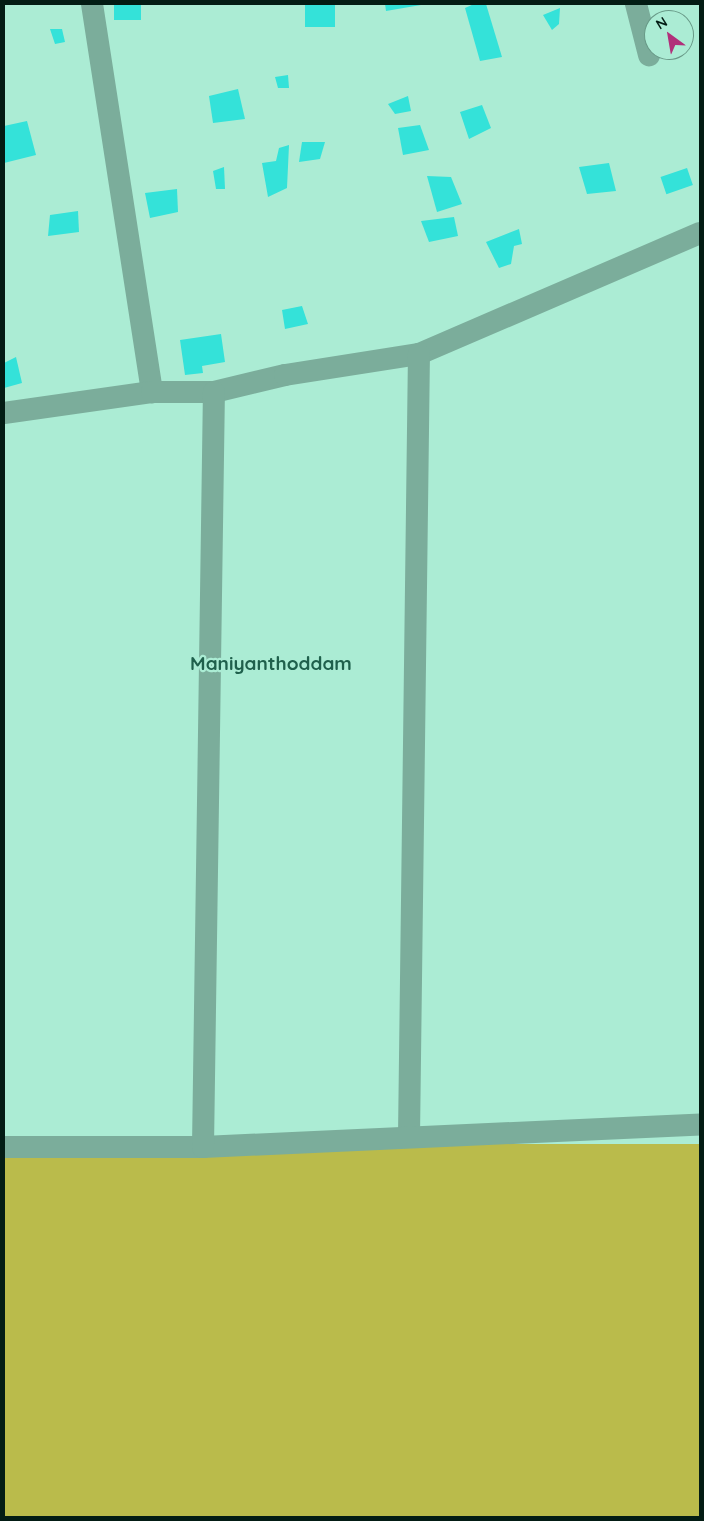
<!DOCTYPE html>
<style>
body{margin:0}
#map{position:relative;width:704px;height:1521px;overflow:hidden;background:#abecd4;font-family:Quicksand,sans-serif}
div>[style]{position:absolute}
.water>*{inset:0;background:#babb4b;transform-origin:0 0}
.building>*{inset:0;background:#34e2d9;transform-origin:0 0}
.minor>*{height:22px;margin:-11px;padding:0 11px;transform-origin:11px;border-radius:11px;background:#7bad9b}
span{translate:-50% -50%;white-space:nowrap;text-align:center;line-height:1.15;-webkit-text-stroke:4.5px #abecd4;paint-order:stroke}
.quarter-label{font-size:19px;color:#1f604c;font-weight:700}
.frame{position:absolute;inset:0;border:5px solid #031c14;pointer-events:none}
.north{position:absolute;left:644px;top:10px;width:50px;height:50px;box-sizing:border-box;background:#abecd4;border:1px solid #689987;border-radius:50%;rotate:328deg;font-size:14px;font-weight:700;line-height:20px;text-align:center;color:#031c14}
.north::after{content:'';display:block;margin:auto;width:18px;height:22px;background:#b1307a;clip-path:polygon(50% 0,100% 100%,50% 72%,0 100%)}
</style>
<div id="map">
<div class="water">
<div style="left:700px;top:1144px;width:373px;height:696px;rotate:90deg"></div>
</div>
<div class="building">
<div style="left:114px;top:4px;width:27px;height:16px"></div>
<div style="left:305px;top:4px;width:30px;height:23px"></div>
<div style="clip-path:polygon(385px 4px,421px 4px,421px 5px,386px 11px)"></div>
<div style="clip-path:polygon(474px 4px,486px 4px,502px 57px,480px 61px,465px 8px)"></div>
<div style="clip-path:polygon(560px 8px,559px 24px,552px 30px,543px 15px)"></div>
<div style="clip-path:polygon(50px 29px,62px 29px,65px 42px,55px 44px)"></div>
<div style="clip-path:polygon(288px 75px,289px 88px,278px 88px,275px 77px)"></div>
<div style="clip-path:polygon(238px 89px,245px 119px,213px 123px,209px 96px)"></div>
<div style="clip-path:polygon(408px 96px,411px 111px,395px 114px,388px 104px)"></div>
<div style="clip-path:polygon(482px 105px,491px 128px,469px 139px,460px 112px)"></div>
<div style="clip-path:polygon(27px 121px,36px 155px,4px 163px,4px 126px)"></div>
<div style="clip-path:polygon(420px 125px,429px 150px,403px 155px,398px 128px)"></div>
<div style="clip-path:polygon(302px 142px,325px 142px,320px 159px,299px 162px)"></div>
<div style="clip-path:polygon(289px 145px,287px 188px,268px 197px,262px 163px,276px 161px,279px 148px)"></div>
<div style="clip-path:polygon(609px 163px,616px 191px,587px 194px,579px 167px)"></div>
<div style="clip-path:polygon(224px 167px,225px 189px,216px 189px,213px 171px)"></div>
<div style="left:687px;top:168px;width:18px;height:28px;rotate:71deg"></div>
<div style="clip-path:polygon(427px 176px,451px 177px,462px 204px,437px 212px)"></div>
<div style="clip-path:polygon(177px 189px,178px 212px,150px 218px,145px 193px)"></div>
<div style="clip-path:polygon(78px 211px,79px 232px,48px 236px,50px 215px)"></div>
<div style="clip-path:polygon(454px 217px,458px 236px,429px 242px,421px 221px)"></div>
<div style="clip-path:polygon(519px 229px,522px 244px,514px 246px,511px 264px,499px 268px,486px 242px)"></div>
<div style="clip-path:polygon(302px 306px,308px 324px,285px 329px,282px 310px)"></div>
<div style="clip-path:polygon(221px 334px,225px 362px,202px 366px,203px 373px,185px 375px,180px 340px)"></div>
<div style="clip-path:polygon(16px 357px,22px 383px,4px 388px,4px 363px)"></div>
</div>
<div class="minor">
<div style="left:92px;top:4px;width:393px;rotate:81.2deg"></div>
<div style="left:636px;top:4px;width:53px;rotate:75.7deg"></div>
<div style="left:4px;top:413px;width:149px;rotate:-8.1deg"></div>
<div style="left:152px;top:392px;width:62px"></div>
<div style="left:214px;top:392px;width:73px;rotate:-13.5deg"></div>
<div style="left:285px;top:375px;width:136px;rotate:-8.9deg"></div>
<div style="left:419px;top:354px;width:306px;rotate:-23.3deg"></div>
<div style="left:409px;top:1136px;width:782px;rotate:-89.27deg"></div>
<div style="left:4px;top:1147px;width:199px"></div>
<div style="left:203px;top:1147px;width:498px;rotate:-2.6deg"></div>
<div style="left:203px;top:1147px;width:755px;rotate:-89.17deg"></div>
</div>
<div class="quarter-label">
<span style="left:271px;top:664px">Maniyanthoddam</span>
</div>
<div class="frame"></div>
<div class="north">N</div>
</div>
